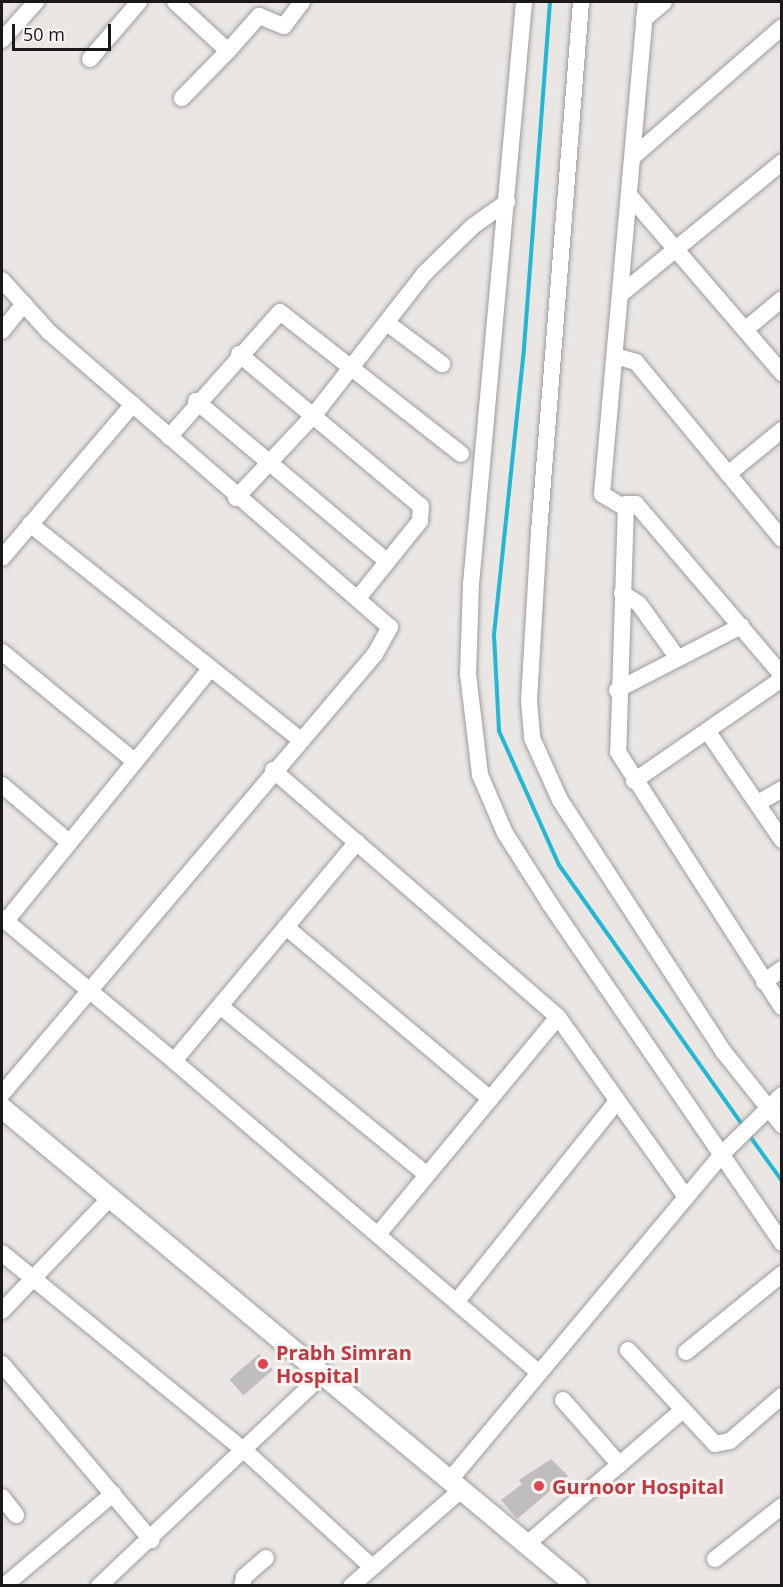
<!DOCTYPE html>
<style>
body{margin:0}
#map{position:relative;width:783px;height:1587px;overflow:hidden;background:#e9e6e3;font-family:"Open Sans",sans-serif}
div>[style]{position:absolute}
.stream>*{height:4px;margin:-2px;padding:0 2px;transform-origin:2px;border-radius:2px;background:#22b7d4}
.building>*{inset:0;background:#c0bdbf;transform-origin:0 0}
.roads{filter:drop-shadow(0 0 2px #9e9c99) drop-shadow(0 0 2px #9e9c99)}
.minor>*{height:16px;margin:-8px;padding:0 8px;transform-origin:8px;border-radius:8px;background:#fff}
.major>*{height:20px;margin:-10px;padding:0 10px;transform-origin:10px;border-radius:10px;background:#fff}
.dots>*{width:16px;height:16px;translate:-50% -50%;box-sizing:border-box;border:3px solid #f6f3f0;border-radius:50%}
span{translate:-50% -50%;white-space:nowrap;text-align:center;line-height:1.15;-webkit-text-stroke:6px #f6f3f0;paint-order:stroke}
.health-label{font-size:20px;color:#be3a42;font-weight:700}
.left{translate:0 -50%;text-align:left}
.frame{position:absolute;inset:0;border:3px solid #1a1918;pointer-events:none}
.scale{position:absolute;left:12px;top:24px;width:99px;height:27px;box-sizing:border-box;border:3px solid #1a1918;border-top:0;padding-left:8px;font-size:18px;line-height:21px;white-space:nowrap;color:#1a1918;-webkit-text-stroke:4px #f6f3f0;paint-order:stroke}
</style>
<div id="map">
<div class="stream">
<div style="left:550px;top:2px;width:348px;rotate:94.3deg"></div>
<div style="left:524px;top:349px;width:288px;rotate:96deg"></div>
<div style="left:494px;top:635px;width:96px;rotate:87deg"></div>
<div style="left:499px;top:731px;width:147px;rotate:65.9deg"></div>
<div style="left:559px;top:865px;width:319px;rotate:54.8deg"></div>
<div style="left:749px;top:1135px;width:57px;rotate:54.3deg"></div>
</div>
<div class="building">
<div style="left:259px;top:1354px;width:21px;height:39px;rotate:49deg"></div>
<div style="clip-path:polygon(551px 1459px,568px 1476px,517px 1519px,501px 1500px,522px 1484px,519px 1480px)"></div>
</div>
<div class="roads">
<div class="minor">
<div style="left:175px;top:2px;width:72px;rotate:42.8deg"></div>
<div style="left:228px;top:51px;width:66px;rotate:134.4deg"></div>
<div style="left:524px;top:2px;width:584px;rotate:95.2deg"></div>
<div style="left:471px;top:584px;width:90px;rotate:91.9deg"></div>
<div style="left:468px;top:674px;width:102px;rotate:83.2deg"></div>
<div style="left:480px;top:775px;width:63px;rotate:66.7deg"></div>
<div style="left:505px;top:833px;width:84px;rotate:57.6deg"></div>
<div style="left:550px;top:904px;width:411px;rotate:55.6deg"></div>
<div style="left:581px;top:2px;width:532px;rotate:94.53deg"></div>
<div style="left:539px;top:532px;width:169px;rotate:93.4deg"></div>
<div style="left:529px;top:701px;width:37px;rotate:85deg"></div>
<div style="left:532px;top:738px;width:68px;rotate:65.7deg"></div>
<div style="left:560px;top:800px;width:299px;rotate:57deg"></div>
<div style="left:723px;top:1051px;width:95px;rotate:51.4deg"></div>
<div style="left:644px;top:19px;width:26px;rotate:-40deg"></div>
<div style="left:2px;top:40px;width:51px;rotate:-48.2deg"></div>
<div style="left:228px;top:51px;width:47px;rotate:-48.5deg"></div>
<div style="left:259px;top:16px;width:27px;rotate:22deg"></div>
<div style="left:284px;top:26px;width:30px;rotate:-53deg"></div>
<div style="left:90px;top:59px;width:75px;rotate:-49.3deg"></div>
<div style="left:634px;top:156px;width:196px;rotate:-41.1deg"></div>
<div style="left:629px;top:195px;width:235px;rotate:49.3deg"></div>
<div style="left:2px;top:280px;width:70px;rotate:47.9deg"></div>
<div style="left:49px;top:332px;width:451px;rotate:40.9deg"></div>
<div style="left:390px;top:627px;width:31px;rotate:119deg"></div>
<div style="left:375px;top:654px;width:577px;rotate:130.29deg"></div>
<div style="left:621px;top:294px;width:208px;rotate:-39.3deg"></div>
<div style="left:387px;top:323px;width:69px;rotate:36.7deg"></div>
<div style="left:746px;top:329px;width:47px;rotate:-39.8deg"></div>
<div style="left:2px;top:331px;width:35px;rotate:-51deg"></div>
<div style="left:239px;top:354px;width:237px;rotate:39.9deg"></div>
<div style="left:421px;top:506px;width:15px;rotate:94deg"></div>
<div style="left:420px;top:521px;width:99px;rotate:128.8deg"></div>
<div style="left:615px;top:356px;width:22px;rotate:16deg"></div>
<div style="left:636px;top:362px;width:229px;rotate:50.5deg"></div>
<div style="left:196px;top:401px;width:249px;rotate:40deg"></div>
<div style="left:169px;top:437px;width:167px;rotate:-48.4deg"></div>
<div style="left:280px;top:312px;width:230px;rotate:38.1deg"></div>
<div style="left:728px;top:474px;width:70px;rotate:-39.2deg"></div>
<div style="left:236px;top:498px;width:114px;rotate:-46.8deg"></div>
<div style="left:314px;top:415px;width:179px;rotate:-52deg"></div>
<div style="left:424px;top:274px;width:69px;rotate:-44.4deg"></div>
<div style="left:473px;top:226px;width:42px;rotate:-35.2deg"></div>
<div style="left:625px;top:508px;width:27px;rotate:-149deg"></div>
<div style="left:602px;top:494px;width:494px;rotate:-84.9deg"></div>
<div style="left:30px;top:524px;width:344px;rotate:38.6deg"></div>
<div style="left:2px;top:558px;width:202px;rotate:-49.6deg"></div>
<div style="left:622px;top:593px;width:20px;rotate:33deg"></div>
<div style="left:639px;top:604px;width:65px;rotate:54.4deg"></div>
<div style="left:2px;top:652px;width:171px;rotate:39.5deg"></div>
<div style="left:782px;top:675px;width:225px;rotate:-130.5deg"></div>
<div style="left:636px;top:504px;width:10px;rotate:180deg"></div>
<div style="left:626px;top:504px;width:248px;rotate:91.8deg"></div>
<div style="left:618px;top:752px;width:303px;rotate:57.3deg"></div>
<div style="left:617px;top:690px;width:140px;rotate:-27.3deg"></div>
<div style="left:708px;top:732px;width:131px;rotate:55.6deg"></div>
<div style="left:273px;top:770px;width:377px;rotate:40.9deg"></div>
<div style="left:558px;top:1017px;width:221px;rotate:54.6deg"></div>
<div style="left:634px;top:781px;width:180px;rotate:-34.6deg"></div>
<div style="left:2px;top:785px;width:88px;rotate:40.4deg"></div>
<div style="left:758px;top:803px;width:28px;rotate:-30deg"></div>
<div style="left:357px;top:842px;width:285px;rotate:129.9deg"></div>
<div style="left:174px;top:1061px;width:480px;rotate:40.5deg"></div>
<div style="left:2px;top:918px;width:224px;rotate:39.7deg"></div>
<div style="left:6px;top:921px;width:324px;rotate:-51deg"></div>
<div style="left:286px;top:927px;width:267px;rotate:40.1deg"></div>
<div style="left:764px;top:982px;width:22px;rotate:-36deg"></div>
<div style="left:220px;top:1006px;width:267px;rotate:39.2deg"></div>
<div style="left:380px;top:1232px;width:279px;rotate:-50.4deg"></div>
<div style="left:2px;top:1253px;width:313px;rotate:39.2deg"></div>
<div style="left:245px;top:1451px;width:172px;rotate:42.4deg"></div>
<div style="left:457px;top:1301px;width:256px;rotate:-51.3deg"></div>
<div style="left:2px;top:1311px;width:158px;rotate:-46.3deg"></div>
<div style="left:628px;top:1350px;width:128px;rotate:47.2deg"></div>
<div style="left:715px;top:1444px;width:15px;rotate:-11deg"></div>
<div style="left:730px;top:1441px;width:69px;rotate:-40.9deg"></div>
<div style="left:686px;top:1352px;width:124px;rotate:-39.1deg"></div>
<div style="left:2px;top:1364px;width:231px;rotate:49.7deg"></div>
<div style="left:563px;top:1400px;width:86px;rotate:48.8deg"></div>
<div style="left:449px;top:1481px;width:426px;rotate:-50.1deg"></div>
<div style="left:722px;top:1154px;width:84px;rotate:-44.5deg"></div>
<div style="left:2px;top:1497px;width:23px;rotate:52deg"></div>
<div style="left:527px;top:1544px;width:206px;rotate:-40.7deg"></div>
<div style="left:715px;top:1559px;width:85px;rotate:-38.3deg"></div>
<div style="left:4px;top:1586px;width:143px;rotate:-40.2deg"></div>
<div style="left:99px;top:1586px;width:307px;rotate:-43.4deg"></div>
<div style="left:242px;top:1586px;width:9px;rotate:-77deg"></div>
<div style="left:244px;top:1577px;width:29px;rotate:-41deg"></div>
<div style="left:351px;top:1586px;width:145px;rotate:-41.1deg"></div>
</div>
<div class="major">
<div style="left:2px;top:1108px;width:748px;rotate:39.74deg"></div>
</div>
</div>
<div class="dots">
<div style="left:263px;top:1364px;background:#e0444e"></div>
<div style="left:539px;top:1486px;background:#e0444e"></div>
</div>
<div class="health-label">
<span class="left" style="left:276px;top:1364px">Prabh Simran<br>Hospital</span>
<span class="left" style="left:552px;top:1486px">Gurnoor Hospital</span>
</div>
<div class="frame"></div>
<div class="scale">50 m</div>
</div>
